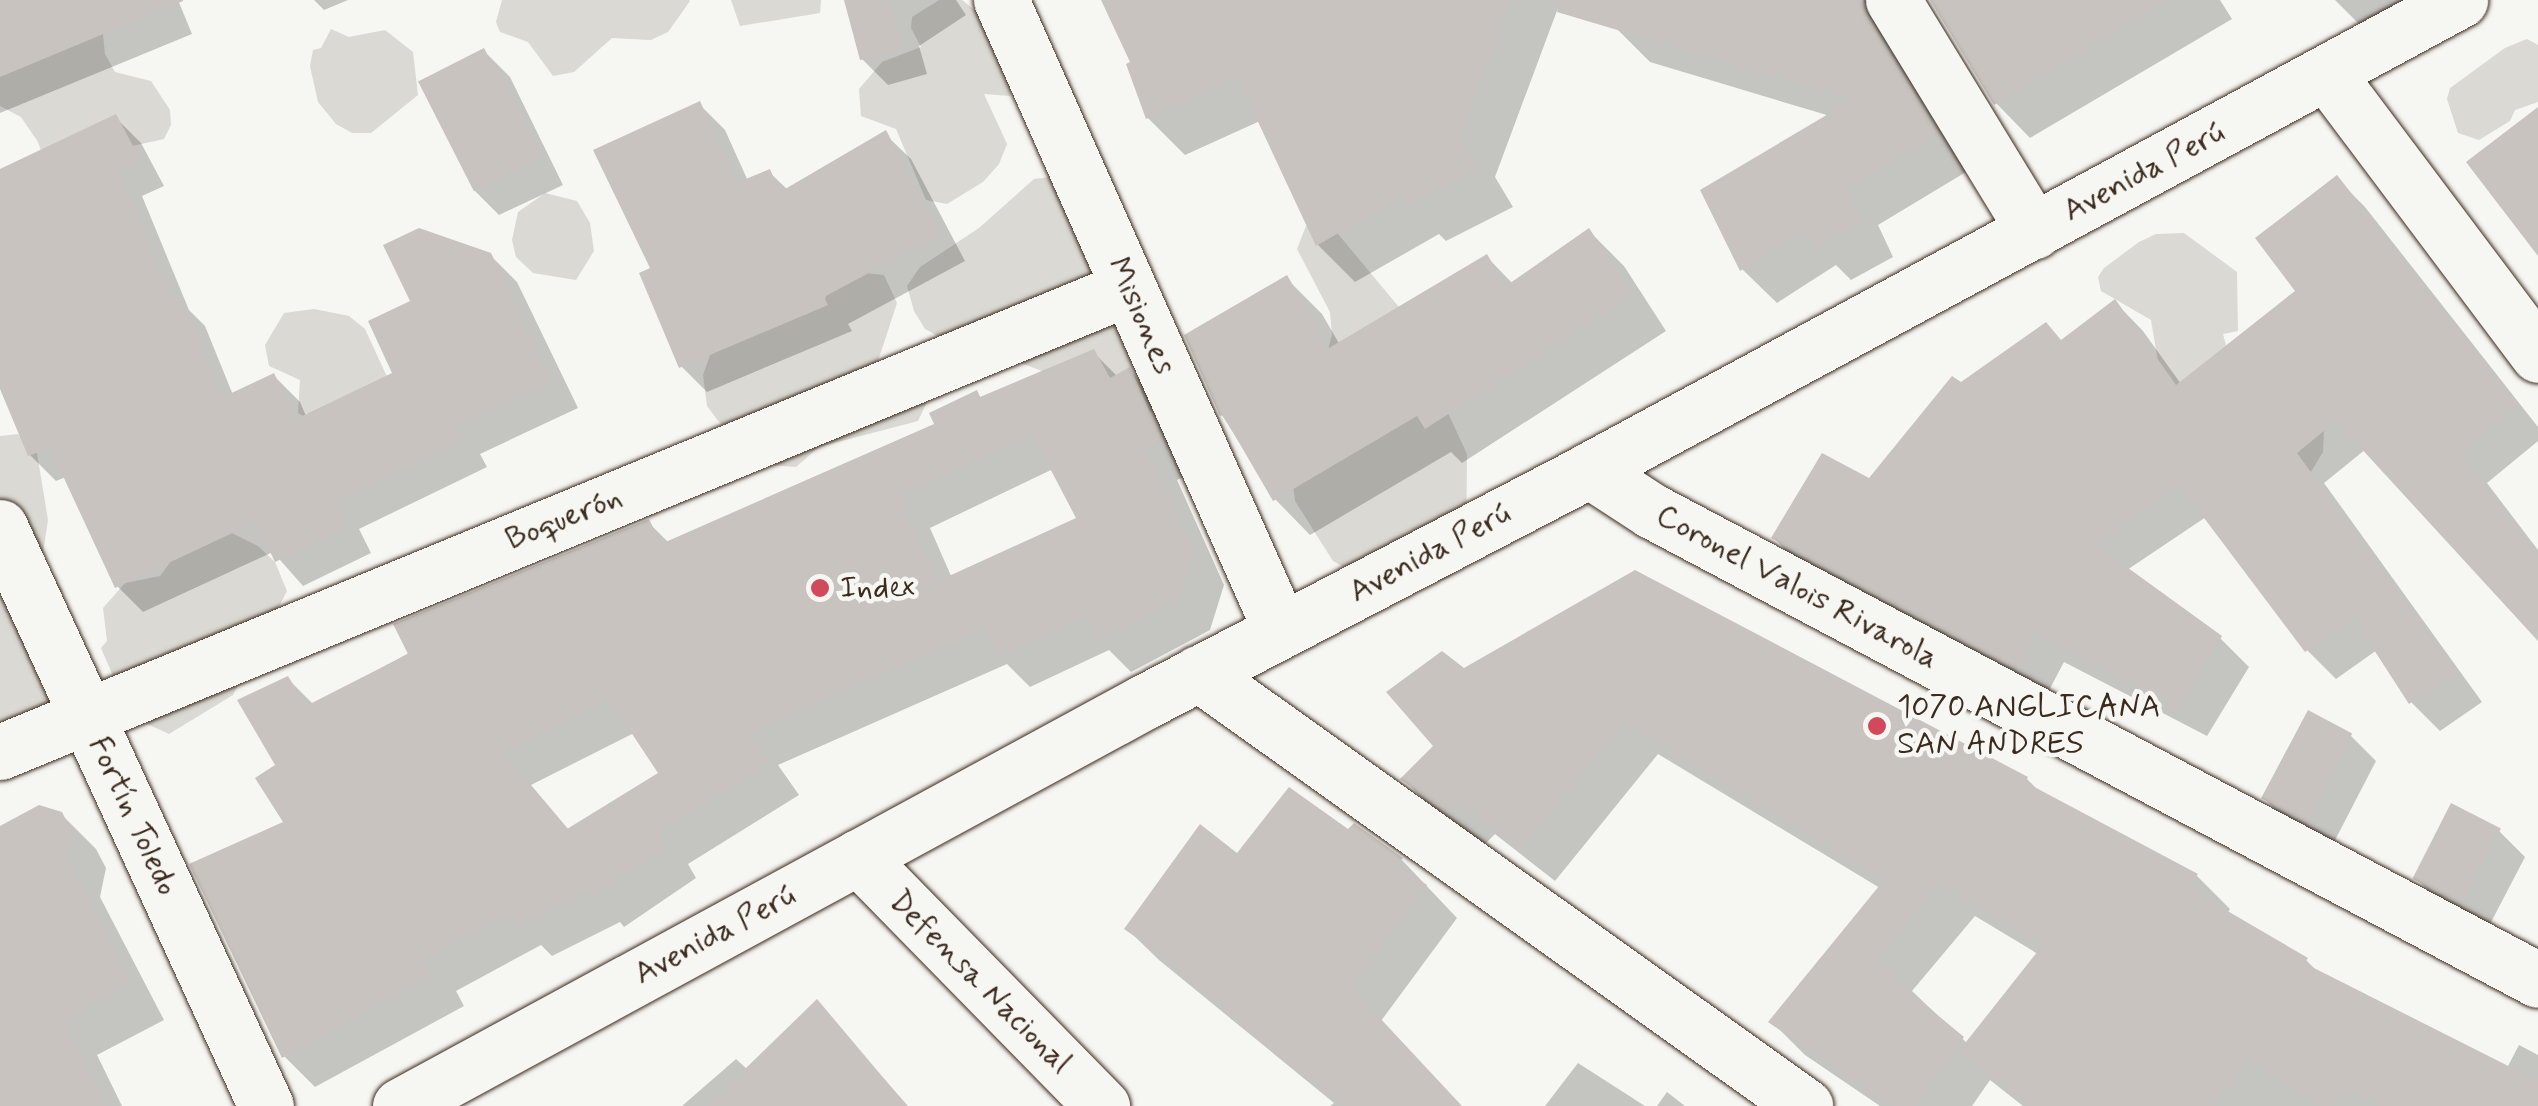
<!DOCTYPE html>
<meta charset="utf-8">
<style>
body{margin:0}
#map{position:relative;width:2538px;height:1106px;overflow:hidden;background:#f6f6f2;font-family:Mynerve,sans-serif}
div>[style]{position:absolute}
.green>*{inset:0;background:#dad9d3}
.shadow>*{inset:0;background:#0003}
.building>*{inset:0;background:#c8c3be;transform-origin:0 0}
.roads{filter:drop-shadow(0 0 2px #3b2a1e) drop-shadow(0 0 2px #3b2a1e)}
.minor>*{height:55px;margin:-27.5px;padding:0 27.5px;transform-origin:27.5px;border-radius:27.5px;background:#f6f6f2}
.major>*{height:55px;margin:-27.5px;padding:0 27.5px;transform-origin:27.5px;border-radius:27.5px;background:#f6f6f2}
.dots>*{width:28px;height:28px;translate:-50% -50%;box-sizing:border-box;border:5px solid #f6f6f2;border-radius:50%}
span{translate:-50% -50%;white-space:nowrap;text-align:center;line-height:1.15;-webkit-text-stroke:9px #f6f6f2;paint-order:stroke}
.street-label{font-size:32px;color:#3b2a1e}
.poi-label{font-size:32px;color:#3b2a1e}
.left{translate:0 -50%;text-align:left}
</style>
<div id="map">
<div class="green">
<div style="clip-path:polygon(502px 0,689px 0,690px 1px,668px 32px,651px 40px,612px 38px,574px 72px,553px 76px,528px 42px,500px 32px,496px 22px)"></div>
<div style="clip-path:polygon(731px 0,821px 0,820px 13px,740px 26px)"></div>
<div style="clip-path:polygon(939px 0,962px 0,992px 24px,1015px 75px,1010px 96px,984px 94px,1007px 144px,999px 164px,983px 182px,947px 204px,926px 200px,896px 129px,861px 116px,859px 89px,882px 62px,921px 47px,911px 28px,912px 17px)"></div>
<div style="clip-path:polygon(101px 14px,105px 54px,115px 72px,151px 81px,170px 110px,171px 125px,164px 139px,46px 165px,38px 142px,21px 117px,0 106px,0 53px)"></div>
<div style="clip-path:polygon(331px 29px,349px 37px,385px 30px,413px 52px,418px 95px,371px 133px,352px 133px,336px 124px,318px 102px,310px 66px,313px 50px,321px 48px)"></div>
<div style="clip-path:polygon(2527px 39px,2538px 45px,2538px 102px,2515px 110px,2510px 121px,2479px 140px,2458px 133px,2447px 99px,2450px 88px,2505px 48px)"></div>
<div style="clip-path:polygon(1058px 176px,1187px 425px,991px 352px,945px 340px,925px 329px,914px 311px,907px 286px,920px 267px,979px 228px,1034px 179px)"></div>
<div style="clip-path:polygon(545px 193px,577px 201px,590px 223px,594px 251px,576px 280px,533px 273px,516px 257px,512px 240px,518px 212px)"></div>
<div style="clip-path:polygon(1329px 223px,1418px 330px,1422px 357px,1467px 454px,1466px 557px,1449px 578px,1428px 585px,1353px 572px,1333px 561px,1295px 501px,1292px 478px,1332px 335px,1330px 312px,1297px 249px,1306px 226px)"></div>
<div style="clip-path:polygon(2184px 233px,2237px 272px,2238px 331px,2223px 334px,2231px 363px,2324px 430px,2323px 452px,2306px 480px,2164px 397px,2151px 320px,2101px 291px,2098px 277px,2104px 268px,2139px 242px,2156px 234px)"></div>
<div style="clip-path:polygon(847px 271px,884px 275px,897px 303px,877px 364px,928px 400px,918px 421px,819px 447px,796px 467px,770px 465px,756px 457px,753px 449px,719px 422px,707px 406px,703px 375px,710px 355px,825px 299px,833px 277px)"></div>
<div style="clip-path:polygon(314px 309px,349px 316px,365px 329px,389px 381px,321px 426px,298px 413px,300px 380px,269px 366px,265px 345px,284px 313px)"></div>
<div style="clip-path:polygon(18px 434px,36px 447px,48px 520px,41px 566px,62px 589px,59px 609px,101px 678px,102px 691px,0 730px,0 436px)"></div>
<div style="clip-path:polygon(224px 529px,258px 546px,275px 562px,287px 591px,233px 695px,169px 734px,143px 722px,125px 704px,101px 648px,107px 641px,103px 608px,125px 583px,160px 576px,182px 546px)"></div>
</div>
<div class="shadow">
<div style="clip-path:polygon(0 0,178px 0,192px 34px,0 113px)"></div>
<div style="clip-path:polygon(314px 0,348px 0,324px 10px)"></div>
<div style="clip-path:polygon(846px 0,956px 0,966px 15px,919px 46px,927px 74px,888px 85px,862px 59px)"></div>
<div style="clip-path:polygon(1111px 0,1561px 0,1495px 177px,1513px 207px,1446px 241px,1439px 234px,1355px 282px,1318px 245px,1260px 121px,1185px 155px,1148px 118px)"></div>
<div style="clip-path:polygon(1624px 0,1867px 0,1971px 169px,1878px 225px,1893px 257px,1851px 280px,1836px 265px,1777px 303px,1742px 269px,1830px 116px,1650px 62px,1616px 28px)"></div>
<div style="clip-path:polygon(1941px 0,2220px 0,2232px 19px,2030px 138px,1996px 103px)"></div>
<div style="clip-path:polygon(2335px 0,2415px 0,2363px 28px)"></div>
<div style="clip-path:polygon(484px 51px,510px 77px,563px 185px,499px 215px,473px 189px)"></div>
<div style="clip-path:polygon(699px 104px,725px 130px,748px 181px,769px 172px,788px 190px,885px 134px,911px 159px,965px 261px,848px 324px,852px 331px,707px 392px,681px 366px,654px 269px)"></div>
<div style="clip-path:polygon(115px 117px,141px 143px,164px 186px,142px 196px,189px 310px,205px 326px,233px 395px,274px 376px,300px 402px,306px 416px,396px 374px,413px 302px,490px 255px,517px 282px,578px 408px,480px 454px,487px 467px,359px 529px,371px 553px,303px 586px,273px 552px,143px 612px,117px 586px,66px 477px,56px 481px,30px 455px,0 382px,0 171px)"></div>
<div style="clip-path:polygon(2337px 179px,2365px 207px,2538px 427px,2538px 441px,2487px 483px,2538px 550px,2538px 637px,2366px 449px,2324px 483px,2482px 702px,2440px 731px,2411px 702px,2377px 650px,2336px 679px,2307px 650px,2206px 517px,2127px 570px,2220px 638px,2249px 667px,2207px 736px,2064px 662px,2046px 696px,1802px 567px,1774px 538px,1870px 481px,1961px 386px,2063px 342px,2115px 302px,2143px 331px,2181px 384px,2298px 291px)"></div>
<div style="clip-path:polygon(1589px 231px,1624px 266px,1666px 331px,1462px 463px,1451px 452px,1310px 535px,1275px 499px,1222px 415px,1287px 279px,1322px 314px,1340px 345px,1487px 257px,1513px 284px)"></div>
<div style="clip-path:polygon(evenodd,1093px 352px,1118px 377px,1129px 370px,1160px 401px,1192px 473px,1177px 480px,1224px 585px,1210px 630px,1131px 672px,1109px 650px,1030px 687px,1007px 664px,778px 765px,799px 795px,688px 864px,696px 878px,624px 927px,620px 922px,552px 956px,541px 945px,456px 991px,464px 1006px,315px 1087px,284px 1056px,286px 823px,279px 766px,288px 679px,314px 705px,648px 522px,669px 543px,938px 425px,977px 393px,982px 399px,1093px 352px,1053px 469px,1079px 519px,952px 578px,930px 528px,1053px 469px,1093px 352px,634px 733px,662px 774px,569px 830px,531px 785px,634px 733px)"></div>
<div style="clip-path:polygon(evenodd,1635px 573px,2027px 779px,2041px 793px,2197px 876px,2230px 909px,2227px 914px,2306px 960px,2321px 975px,2507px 1068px,2519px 1045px,2538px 1055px,2538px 1106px,2023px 1106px,1990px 1080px,1972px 1106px,1880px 1106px,1805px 1055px,1772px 1022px,1880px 888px,1658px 754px,1555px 881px,1495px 834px,1484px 845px,1436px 812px,1403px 779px,1436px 747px,1463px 671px,1635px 573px,1975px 916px,2038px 954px,1968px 1044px,1912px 991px,1975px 916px)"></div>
<div style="clip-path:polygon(2350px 735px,2376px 761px,2332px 846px,2290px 824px,2264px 798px)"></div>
<div style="clip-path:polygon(61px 814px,96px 849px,106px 868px,100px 897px,164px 1020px,97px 1055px,122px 1106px,0 1106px,0 831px)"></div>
<div style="clip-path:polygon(1355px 826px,1402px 860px,1457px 918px,1381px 1021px,1461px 1106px,1330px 1106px,1334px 1103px,1159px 960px,1127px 929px,1237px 856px,1349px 832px)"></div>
<div style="clip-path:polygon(2499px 831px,2525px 857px,2488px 928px,2441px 903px,2415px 877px)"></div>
<div style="clip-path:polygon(817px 1003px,908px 1106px,682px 1106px,736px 1059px,748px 1070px)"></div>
<div style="clip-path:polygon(1578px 1063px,1645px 1106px,1545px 1106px)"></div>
<div style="clip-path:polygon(1667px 1092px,1685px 1106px,1657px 1106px)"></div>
</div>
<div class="building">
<div style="clip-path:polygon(0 0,183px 0,183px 1px,0 77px)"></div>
<div style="clip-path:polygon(844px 0,889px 0,902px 49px,860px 60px)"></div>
<div style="clip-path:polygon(1101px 0,1510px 0,1459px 138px,1478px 169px,1406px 205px,1402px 197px,1316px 246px,1237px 77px,1146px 119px,1126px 64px,1130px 62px)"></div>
<div style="clip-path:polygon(1559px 0,1862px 0,1866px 16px,1938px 134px,1845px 190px,1860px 222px,1815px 247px,1806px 229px,1740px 271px,1700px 190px,1852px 100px,1557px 12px)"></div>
<div style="clip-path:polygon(1930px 0,2167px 0,1994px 105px)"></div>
<div style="left:484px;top:48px;width:123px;height:74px;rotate:63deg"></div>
<div style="clip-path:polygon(700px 101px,736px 183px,770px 169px,780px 192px,886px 130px,940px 235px,824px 297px,828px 305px,679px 368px,639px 273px,650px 268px,593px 150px)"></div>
<div style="clip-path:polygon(2538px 107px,2538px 256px,2466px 162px)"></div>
<div style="clip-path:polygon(116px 114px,140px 159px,118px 170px,172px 300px,180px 297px,221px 398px,274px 373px,296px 419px,392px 373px,368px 321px,410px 301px,383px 245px,419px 228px,491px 253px,553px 381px,456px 428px,462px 441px,335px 502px,347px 527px,275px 562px,256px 522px,115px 588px,50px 448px,28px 456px,0 389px,0 169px)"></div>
<div style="clip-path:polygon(2337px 175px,2518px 405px,2460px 453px,2538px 555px,2538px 641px,2336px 421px,2297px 453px,2456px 672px,2409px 704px,2354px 619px,2305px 652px,2180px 486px,2095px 544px,2222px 636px,2178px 709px,2035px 635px,2017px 669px,1771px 538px,1822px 453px,1869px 478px,1952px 376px,1961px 382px,2046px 322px,2061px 340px,2115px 299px,2176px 385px,2295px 291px,2255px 238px)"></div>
<div style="clip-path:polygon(1589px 228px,1633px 295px,1425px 429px,1417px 416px,1273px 501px,1223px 415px,1220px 416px,1184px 335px,1287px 275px,1329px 348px,1487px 254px,1506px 286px)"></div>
<div style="clip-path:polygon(evenodd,1094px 349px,1110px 378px,1130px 367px,1163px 442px,1147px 449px,1194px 552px,1179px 598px,1097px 642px,1086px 616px,997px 657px,986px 628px,749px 733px,770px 763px,658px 832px,667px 846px,591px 897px,588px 892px,518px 926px,511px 913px,426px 959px,435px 974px,282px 1058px,189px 864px,283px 822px,255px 778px,275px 765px,237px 700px,288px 676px,306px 706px,408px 654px,393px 624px,649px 519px,661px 544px,934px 424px,929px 413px,977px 390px,980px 397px,1094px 349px,1032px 434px,1076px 518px,938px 581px,900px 496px,1032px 434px,1094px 349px,609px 699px,658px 773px,567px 829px,502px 753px,609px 699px)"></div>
<div style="clip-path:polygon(1635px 570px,2028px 777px,2025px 782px,2198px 874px,2188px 888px,2308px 958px,2304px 963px,2538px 1081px,2538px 1106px,2381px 1106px,2344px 1089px,2333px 1106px,2320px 1106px,2246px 1059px,2217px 1106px,2031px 1106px,1958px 1052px,2042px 946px,1940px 884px,1877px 961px,1897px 973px,1894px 979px,1964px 1037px,1915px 1106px,1892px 1106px,1768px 1022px,1884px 880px,1623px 722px,1520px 850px,1460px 802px,1449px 814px,1400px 779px,1433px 746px,1386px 692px,1442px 651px,1464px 668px)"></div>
<div style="left:2308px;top:710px;width:50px;height:100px;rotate:28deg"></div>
<div style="clip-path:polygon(1289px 787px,1348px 829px,1354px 823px,1403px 858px,1397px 864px,1427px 885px,1351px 987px,1462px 1106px,1344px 1106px,1230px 1018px,1234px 1015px,1176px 971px,1179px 967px,1124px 929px,1200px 824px,1237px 853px)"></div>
<div style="left:2451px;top:803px;width:56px;height:85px;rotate:27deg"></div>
<div style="clip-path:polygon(39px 805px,62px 812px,72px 832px,66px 860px,131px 985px,64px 1020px,107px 1106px,0 1106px,0 826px)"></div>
<div style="clip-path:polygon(817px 999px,907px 1106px,707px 1106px)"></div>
</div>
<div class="roads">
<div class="minor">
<div style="left:1001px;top:0;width:690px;rotate:66.07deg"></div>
<div style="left:1893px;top:0;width:271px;rotate:58.6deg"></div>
<div style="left:2328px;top:75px;width:350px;rotate:53.1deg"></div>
<div style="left:1589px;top:470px;width:75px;rotate:33.1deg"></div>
<div style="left:1652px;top:511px;width:1002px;rotate:27.89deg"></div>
<div style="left:0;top:527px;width:637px;rotate:65.33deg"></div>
<div style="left:1198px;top:673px;width:746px;rotate:35.5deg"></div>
<div style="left:0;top:752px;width:1220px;rotate:-22.36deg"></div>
<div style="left:858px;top:857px;width:349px;rotate:45.6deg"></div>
</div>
<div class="major">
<div style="left:400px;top:1106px;width:849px;rotate:-28.5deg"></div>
<div style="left:1146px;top:701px;width:500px;rotate:-27.5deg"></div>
<div style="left:1589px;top:470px;width:990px;rotate:-28.35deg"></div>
</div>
</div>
<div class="dots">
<div style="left:820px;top:588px;background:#d1495b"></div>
<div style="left:1877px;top:726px;background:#d1495b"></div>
</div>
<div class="street-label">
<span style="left:2144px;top:172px;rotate:-28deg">Avenida Perú</span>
<span style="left:1141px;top:316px;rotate:66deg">Misiones</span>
<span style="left:564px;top:519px;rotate:-22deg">Boquerón</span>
<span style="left:1430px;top:553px;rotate:-28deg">Avenida Perú</span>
<span style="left:1797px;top:587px;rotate:28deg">Coronel Valois Rivarola</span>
<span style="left:133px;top:816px;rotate:65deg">Fortín Toledo</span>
<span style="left:715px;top:935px;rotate:-28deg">Avenida Perú</span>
<span style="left:980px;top:982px;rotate:45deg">Defensa Nacional</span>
</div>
<div class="poi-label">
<span class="left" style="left:840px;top:588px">Index</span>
<span class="left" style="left:1897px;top:726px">1070 ANGLICANA<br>SAN ANDRES</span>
</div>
</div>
